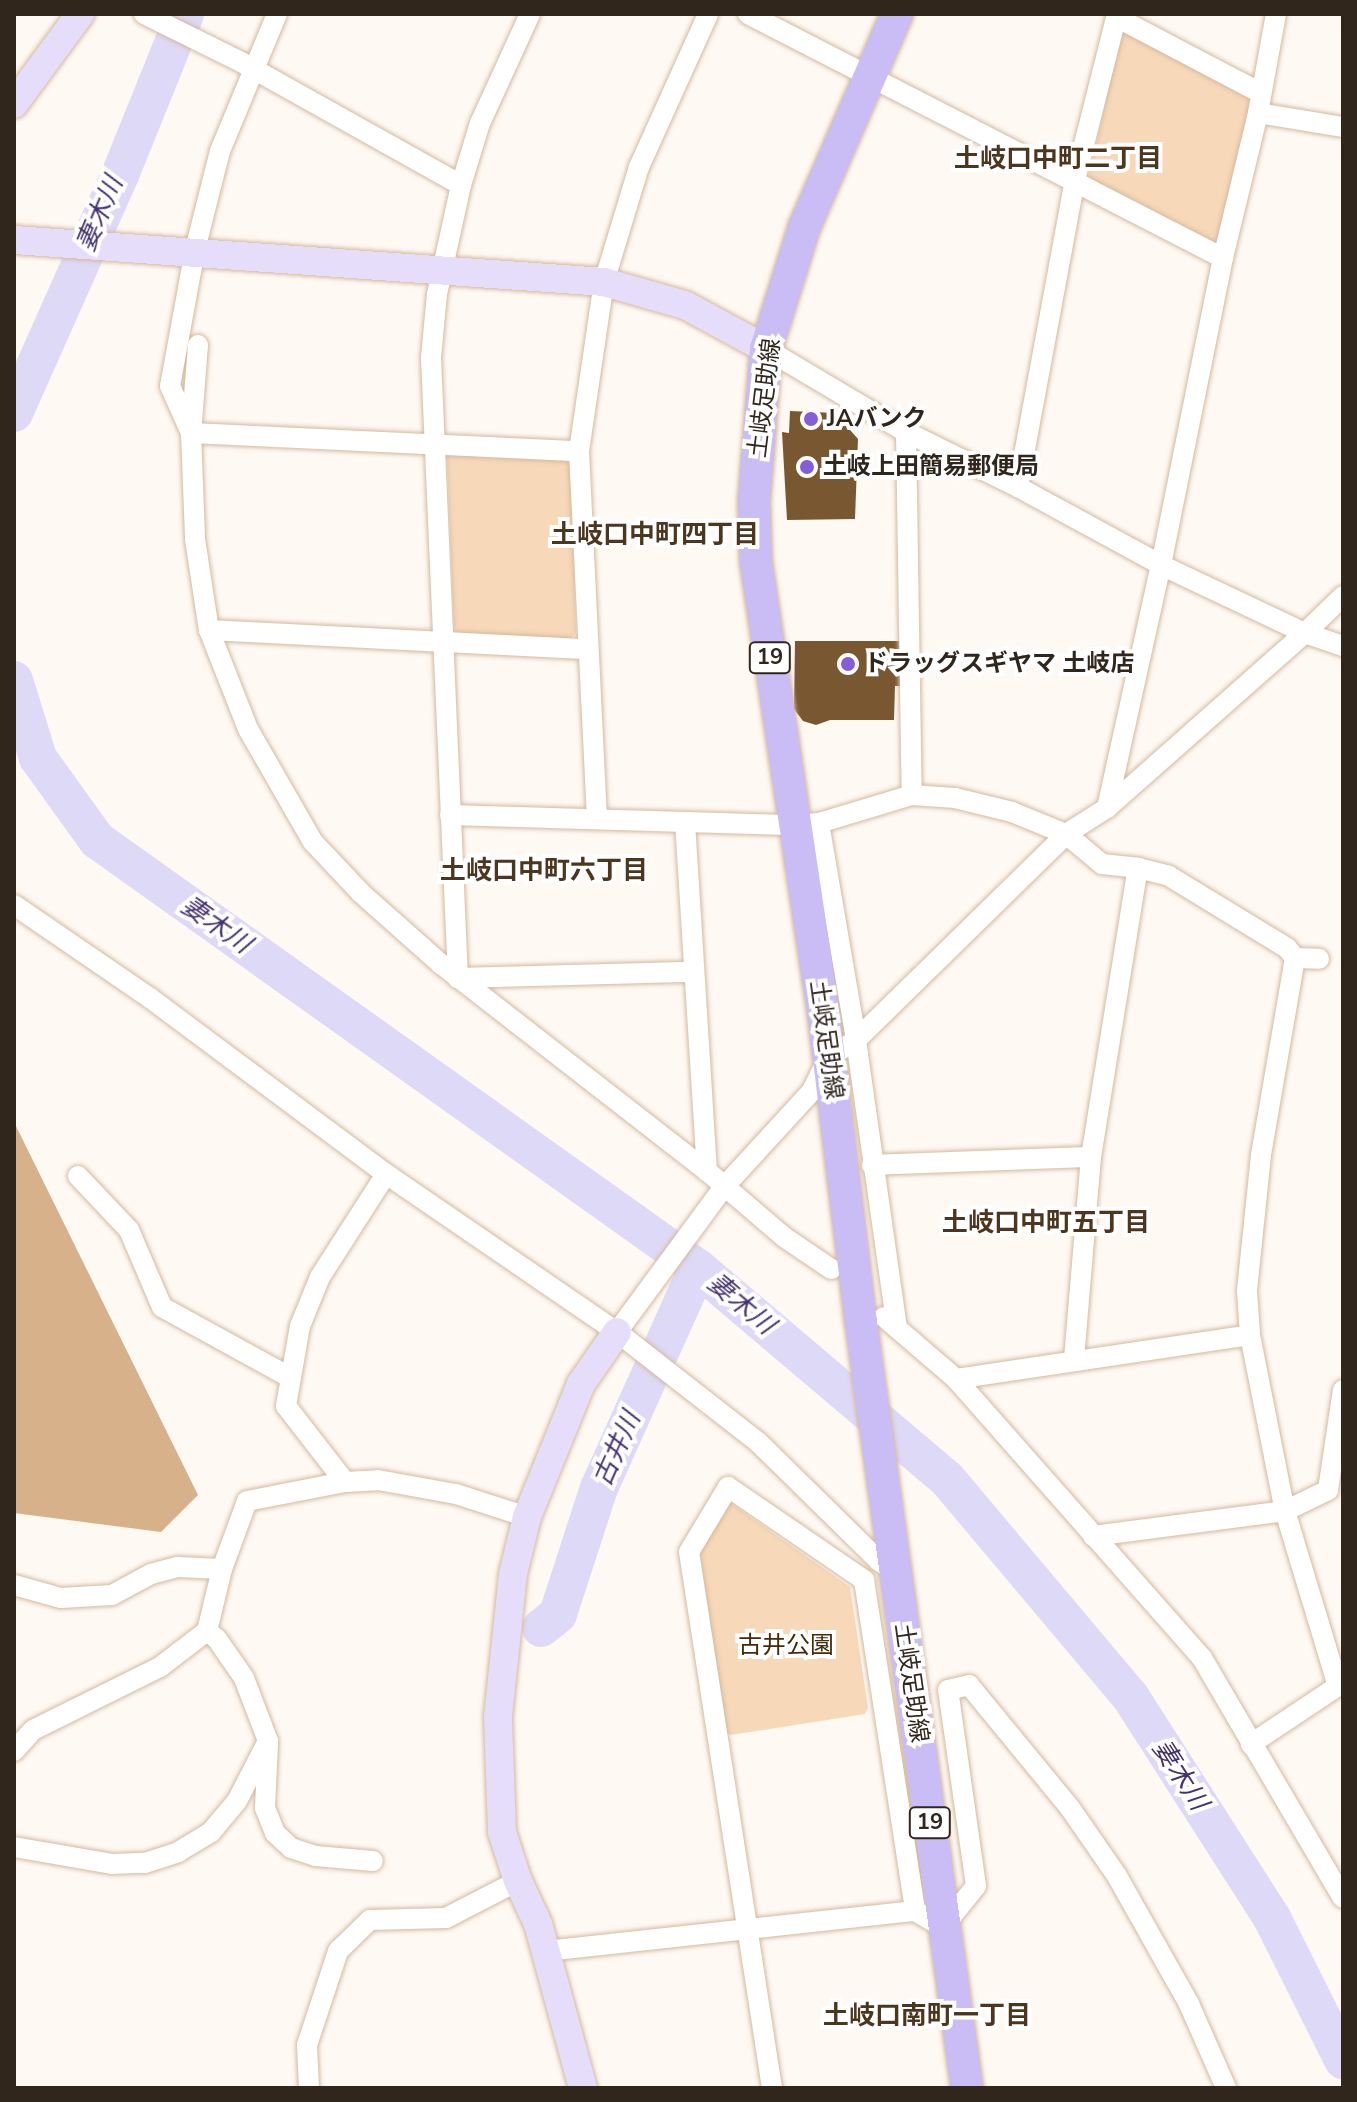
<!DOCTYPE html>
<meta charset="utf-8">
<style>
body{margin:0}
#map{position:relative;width:1357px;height:2102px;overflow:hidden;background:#fef9f3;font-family:"Nunito Sans","Noto Sans JP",sans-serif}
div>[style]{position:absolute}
.green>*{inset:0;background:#f7d8b8}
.forest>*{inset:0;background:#d7b189}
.river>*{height:38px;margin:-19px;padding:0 19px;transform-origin:19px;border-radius:19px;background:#dfd9f8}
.building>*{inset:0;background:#785731}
.roads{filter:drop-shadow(0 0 2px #d4b99e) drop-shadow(0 0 2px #d4b99e)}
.street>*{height:20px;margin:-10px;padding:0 10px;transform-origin:10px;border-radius:10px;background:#fff}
.secondary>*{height:28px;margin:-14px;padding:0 14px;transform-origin:14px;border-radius:14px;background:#e5ddfa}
.primary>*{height:32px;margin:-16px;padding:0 16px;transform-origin:16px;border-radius:16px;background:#cabcf5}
.dots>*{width:22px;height:22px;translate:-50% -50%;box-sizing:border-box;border:4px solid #fff;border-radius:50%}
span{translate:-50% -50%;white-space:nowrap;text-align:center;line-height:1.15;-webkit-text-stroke:8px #fff;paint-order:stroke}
.shield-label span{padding:2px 6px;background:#fff;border:2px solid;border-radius:6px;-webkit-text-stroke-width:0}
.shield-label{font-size:22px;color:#31261c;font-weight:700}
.street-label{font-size:24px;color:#31261c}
.poi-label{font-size:24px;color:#31261c;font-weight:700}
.left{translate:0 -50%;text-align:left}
.park-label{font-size:24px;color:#432a08}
.neighbourhood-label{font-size:26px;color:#4c371e;font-weight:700}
.water-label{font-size:26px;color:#43326e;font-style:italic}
.frame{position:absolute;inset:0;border:16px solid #31261c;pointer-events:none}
</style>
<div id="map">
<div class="green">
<div style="clip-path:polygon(1130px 30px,1248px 95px,1251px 100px,1220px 246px,1091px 183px,1089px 176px,1121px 33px)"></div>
<div style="clip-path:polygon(454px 451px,565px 457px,571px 466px,576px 633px,570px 639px,459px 635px,454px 628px,447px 456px)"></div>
<div style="clip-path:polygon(729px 1502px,850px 1587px,868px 1708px,865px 1714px,731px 1735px,725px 1732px,700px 1554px)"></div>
</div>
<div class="forest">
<div style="clip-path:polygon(14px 1122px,198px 1495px,161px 1532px,14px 1513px)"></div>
</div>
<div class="river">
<div style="left:14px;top:413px;width:261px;rotate:-66deg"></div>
<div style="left:120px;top:175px;width:174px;rotate:-68deg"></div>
<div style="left:14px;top:680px;width:82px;rotate:72.9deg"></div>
<div style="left:38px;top:758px;width:101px;rotate:54.3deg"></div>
<div style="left:97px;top:840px;width:738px;rotate:35.46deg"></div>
<div style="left:698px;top:1268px;width:326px;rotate:40.3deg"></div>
<div style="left:947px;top:1479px;width:284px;rotate:49.9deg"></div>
<div style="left:1130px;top:1696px;width:266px;rotate:57.4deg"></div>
<div style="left:1273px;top:1920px;width:157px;rotate:63.4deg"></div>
<div style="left:541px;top:1628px;width:22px;rotate:-39deg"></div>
<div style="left:558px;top:1614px;width:133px;rotate:-72deg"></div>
<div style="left:599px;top:1488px;width:241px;rotate:-65.8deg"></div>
</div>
<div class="building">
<div style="clip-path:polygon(790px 411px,835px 413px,858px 439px,855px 519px,787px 520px,782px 432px,789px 433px)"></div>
<div style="clip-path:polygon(795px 641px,900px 641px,904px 686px,895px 686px,894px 720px,830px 720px,816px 725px,803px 721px,794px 709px)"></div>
</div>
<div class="roads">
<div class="street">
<div style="left:144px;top:14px;width:108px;rotate:26.3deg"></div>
<div style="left:241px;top:62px;width:252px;rotate:29.2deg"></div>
<div style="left:277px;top:14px;width:148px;rotate:112.6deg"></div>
<div style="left:220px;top:151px;width:102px;rotate:104.2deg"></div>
<div style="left:195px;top:250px;width:138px;rotate:100.4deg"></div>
<div style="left:170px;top:386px;width:51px;rotate:65.9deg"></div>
<div style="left:191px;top:433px;width:106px;rotate:87.8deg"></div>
<div style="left:195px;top:539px;width:92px;rotate:81.3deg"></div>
<div style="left:209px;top:630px;width:106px;rotate:68.5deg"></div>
<div style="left:248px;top:729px;width:130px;rotate:60.1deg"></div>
<div style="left:313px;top:842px;width:70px;rotate:46.7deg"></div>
<div style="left:361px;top:893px;width:107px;rotate:41.6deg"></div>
<div style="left:441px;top:964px;width:337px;rotate:37.9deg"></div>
<div style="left:707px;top:1171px;width:101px;rotate:40.6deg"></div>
<div style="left:784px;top:1237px;width:57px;rotate:34.2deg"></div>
<div style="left:530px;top:14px;width:120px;rotate:114.6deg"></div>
<div style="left:480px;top:123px;width:65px;rotate:107deg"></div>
<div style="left:461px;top:185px;width:112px;rotate:102.4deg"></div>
<div style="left:437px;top:294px;width:64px;rotate:95.4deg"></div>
<div style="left:431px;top:358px;width:621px;rotate:87.51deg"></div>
<div style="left:458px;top:978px;width:234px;rotate:-1.5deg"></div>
<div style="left:748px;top:14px;width:534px;rotate:27.19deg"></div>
<div style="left:1116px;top:17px;width:164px;rotate:27.7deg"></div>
<div style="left:1258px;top:113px;width:86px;rotate:9.4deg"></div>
<div style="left:198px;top:345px;width:88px;rotate:94.5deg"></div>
<div style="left:191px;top:433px;width:388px;rotate:2.7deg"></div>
<div style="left:766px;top:349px;width:163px;rotate:30.7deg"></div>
<div style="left:906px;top:432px;width:125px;rotate:26.2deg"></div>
<div style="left:1018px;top:487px;width:163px;rotate:28.6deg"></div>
<div style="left:1161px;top:565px;width:159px;rotate:25.3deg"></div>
<div style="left:1305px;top:633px;width:40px;rotate:18.9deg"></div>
<div style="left:906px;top:432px;width:363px;rotate:89.1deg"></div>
<div style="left:1018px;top:487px;width:312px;rotate:-79.5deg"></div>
<div style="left:1075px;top:180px;width:171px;rotate:-75.8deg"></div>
<div style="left:209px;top:630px;width:379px;rotate:2.9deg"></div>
<div style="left:1107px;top:808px;width:249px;rotate:-77.5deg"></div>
<div style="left:1161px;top:565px;width:313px;rotate:-78.6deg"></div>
<div style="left:1223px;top:258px;width:149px;rotate:-76.4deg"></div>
<div style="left:1258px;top:113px;width:101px;rotate:-79.7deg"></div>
<div style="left:450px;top:815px;width:345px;rotate:1.7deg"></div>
<div style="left:795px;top:825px;width:24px;rotate:-5deg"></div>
<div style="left:819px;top:823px;width:97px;rotate:-16.8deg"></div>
<div style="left:912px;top:795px;width:43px;rotate:4deg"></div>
<div style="left:955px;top:798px;width:59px;rotate:13.8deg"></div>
<div style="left:1012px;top:812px;width:58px;rotate:22.2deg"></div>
<div style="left:1066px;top:834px;width:47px;rotate:39.8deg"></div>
<div style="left:1102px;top:864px;width:36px;rotate:6deg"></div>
<div style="left:1138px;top:868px;width:32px;rotate:14deg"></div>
<div style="left:1169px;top:876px;width:138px;rotate:31.4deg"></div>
<div style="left:1287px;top:948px;width:13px;rotate:51deg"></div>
<div style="left:1295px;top:958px;width:200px;rotate:99.8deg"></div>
<div style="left:1261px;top:1155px;width:137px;rotate:95.9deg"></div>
<div style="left:1247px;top:1291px;width:44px;rotate:86.1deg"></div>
<div style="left:1250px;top:1335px;width:297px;rotate:171.5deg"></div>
<div style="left:597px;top:819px;width:368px;rotate:-92.8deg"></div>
<div style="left:579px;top:451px;width:171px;rotate:-81.6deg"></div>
<div style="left:604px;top:282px;width:120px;rotate:-73.1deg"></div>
<div style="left:639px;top:167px;width:168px;rotate:-65.7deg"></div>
<div style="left:685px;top:822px;width:350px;rotate:86.4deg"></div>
<div style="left:819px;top:823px;width:220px;rotate:80.3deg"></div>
<div style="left:856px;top:1040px;width:291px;rotate:81.9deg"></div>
<div style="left:14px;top:905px;width:165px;rotate:34.4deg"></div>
<div style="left:150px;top:998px;width:294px;rotate:36.7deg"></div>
<div style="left:386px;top:1174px;width:280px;rotate:34.4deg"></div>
<div style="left:617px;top:1332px;width:179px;rotate:38deg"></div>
<div style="left:758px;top:1442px;width:170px;rotate:44.5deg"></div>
<div style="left:879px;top:1561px;width:21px;rotate:31deg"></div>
<div style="left:1295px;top:958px;width:24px;rotate:2deg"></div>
<div style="left:872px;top:1165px;width:219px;rotate:-2.1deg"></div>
<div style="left:78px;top:1176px;width:74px;rotate:46.6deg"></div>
<div style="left:129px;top:1230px;width:84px;rotate:66.8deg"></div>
<div style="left:162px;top:1307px;width:147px;rotate:28.8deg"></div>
<div style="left:884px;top:1317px;width:95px;rotate:40.7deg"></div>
<div style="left:956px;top:1379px;width:372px;rotate:48.6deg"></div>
<div style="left:1202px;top:1658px;width:278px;rotate:59.6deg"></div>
<div style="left:617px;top:1332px;width:179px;rotate:-53.6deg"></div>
<div style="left:723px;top:1188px;width:132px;rotate:-47.5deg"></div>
<div style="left:812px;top:1091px;width:37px;rotate:-64deg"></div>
<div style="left:828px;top:1058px;width:33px;rotate:-33deg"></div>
<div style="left:856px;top:1040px;width:294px;rotate:-44.4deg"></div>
<div style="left:1066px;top:834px;width:49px;rotate:-32.4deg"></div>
<div style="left:1107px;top:808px;width:264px;rotate:-41.5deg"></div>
<div style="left:1305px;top:633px;width:53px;rotate:-44.2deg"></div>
<div style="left:1250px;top:1335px;width:179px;rotate:78.8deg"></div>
<div style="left:1285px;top:1511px;width:183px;rotate:73.2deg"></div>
<div style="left:1338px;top:1686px;width:105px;rotate:146.3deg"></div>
<div style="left:1074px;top:1359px;width:203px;rotate:-85.2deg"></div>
<div style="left:1091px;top:1157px;width:293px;rotate:-80.8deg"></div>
<div style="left:345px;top:1482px;width:96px;rotate:-127.8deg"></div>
<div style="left:286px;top:1406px;width:81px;rotate:-80.1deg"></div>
<div style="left:300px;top:1326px;width:53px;rotate:-67.8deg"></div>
<div style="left:320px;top:1277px;width:122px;rotate:-57.3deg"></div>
<div style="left:1093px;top:1536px;width:194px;rotate:-7.4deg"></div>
<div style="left:1285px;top:1511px;width:48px;rotate:-26deg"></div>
<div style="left:1328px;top:1490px;width:101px;rotate:-81.5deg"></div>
<div style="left:14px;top:1585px;width:49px;rotate:15.5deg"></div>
<div style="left:61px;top:1598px;width:51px;rotate:-3.4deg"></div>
<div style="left:112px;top:1595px;width:44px;rotate:-28.3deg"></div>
<div style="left:151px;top:1574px;width:28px;rotate:-15deg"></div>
<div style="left:178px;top:1567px;width:44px;rotate:2.6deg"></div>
<div style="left:268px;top:1744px;width:64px;rotate:92.7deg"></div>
<div style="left:265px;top:1808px;width:27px;rotate:68deg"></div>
<div style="left:275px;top:1833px;width:22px;rotate:43deg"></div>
<div style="left:291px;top:1848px;width:26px;rotate:18deg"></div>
<div style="left:316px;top:1856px;width:57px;rotate:5deg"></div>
<div style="left:14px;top:1751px;width:28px;rotate:-48deg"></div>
<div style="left:33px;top:1730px;width:142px;rotate:-26.4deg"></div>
<div style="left:160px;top:1667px;width:59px;rotate:-37.5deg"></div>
<div style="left:207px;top:1631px;width:64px;rotate:-76.4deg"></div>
<div style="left:222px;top:1569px;width:72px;rotate:-69.8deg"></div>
<div style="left:247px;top:1501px;width:100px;rotate:-11deg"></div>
<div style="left:345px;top:1482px;width:33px;rotate:-3deg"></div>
<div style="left:378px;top:1480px;width:79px;rotate:10.2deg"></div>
<div style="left:456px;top:1494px;width:75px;rotate:17.9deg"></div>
<div style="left:14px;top:1847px;width:99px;rotate:9.8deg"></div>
<div style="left:112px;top:1864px;width:33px;rotate:-2deg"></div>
<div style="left:145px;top:1863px;width:35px;rotate:-18deg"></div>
<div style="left:178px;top:1852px;width:39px;rotate:-31deg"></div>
<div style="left:211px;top:1832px;width:40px;rotate:-50deg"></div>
<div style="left:237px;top:1801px;width:68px;rotate:-62.7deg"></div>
<div style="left:268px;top:1741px;width:67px;rotate:-110.9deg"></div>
<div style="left:244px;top:1678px;width:47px;rotate:-124.7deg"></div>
<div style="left:217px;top:1639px;width:13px;rotate:-141deg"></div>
<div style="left:546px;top:1951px;width:371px;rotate:-6.2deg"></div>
<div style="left:915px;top:1911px;width:32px;rotate:30deg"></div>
<div style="left:943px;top:1927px;width:53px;rotate:-51.2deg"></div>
<div style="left:976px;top:1886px;width:198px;rotate:-98.1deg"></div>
<div style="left:948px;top:1690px;width:22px;rotate:-13deg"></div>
<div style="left:969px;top:1685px;width:159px;rotate:50.6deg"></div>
<div style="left:1070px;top:1808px;width:83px;rotate:55.3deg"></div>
<div style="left:1117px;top:1876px;width:147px;rotate:60.6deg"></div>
<div style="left:1189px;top:2004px;width:92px;rotate:66.2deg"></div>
<div style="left:309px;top:2088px;width:43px;rotate:-92.7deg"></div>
<div style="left:307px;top:2045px;width:99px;rotate:-71.7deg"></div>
<div style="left:338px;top:1951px;width:45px;rotate:-44.1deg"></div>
<div style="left:370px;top:1920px;width:76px;rotate:-1.5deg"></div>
<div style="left:446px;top:1918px;width:81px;rotate:-27.2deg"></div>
<div style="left:772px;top:2088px;width:542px;rotate:-98.8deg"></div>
<div style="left:689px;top:1552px;width:76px;rotate:-59deg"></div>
<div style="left:728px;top:1487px;width:165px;rotate:34.4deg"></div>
<div style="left:864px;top:1580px;width:335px;rotate:81.2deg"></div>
</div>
<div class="secondary">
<div style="left:14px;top:104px;width:112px;rotate:-53.7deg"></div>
<div style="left:14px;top:240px;width:591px;rotate:4.07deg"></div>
<div style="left:604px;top:282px;width:84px;rotate:15.9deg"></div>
<div style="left:685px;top:305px;width:92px;rotate:28.5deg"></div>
<div style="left:583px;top:2088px;width:170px;rotate:-105.3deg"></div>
<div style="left:538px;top:1924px;width:47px;rotate:-114.9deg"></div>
<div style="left:518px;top:1881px;width:52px;rotate:-108.1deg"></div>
<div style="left:502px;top:1832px;width:115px;rotate:-92deg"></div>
<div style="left:498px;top:1717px;width:144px;rotate:-84deg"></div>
<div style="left:513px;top:1574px;width:59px;rotate:-76.2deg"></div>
<div style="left:527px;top:1517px;width:144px;rotate:-67.9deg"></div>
<div style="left:581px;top:1384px;width:63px;rotate:-55.3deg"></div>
</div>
<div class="primary">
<div style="left:897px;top:14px;width:233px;rotate:113.5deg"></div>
<div style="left:804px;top:228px;width:127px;rotate:107.4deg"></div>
<div style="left:766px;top:349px;width:152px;rotate:94.5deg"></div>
<div style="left:754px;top:501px;width:61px;rotate:88.1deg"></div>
<div style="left:756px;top:562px;width:469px;rotate:81.5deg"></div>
<div style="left:825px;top:1026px;width:298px;rotate:83.1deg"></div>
<div style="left:861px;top:1322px;width:773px;rotate:82.12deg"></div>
</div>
</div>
<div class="dots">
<div style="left:811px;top:419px;background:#835ed8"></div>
<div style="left:807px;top:467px;background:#835ed8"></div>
<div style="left:848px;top:664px;background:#835ed8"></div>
</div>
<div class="shield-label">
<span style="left:770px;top:658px">19</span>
<span style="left:930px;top:1823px">19</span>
</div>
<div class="street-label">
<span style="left:765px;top:398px;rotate:-83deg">土岐足助線</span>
<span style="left:826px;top:1040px;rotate:82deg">土岐足助線</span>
<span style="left:911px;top:1683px;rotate:82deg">土岐足助線</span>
</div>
<div class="poi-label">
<span class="left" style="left:827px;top:419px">JAバンク</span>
<span class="left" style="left:823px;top:467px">土岐上田簡易郵便局</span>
<span class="left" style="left:864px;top:664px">ドラッグスギヤマ 土岐店</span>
</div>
<div class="park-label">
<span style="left:786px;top:1646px">古井公園</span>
</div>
<div class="neighbourhood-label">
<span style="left:1058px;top:159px">土岐口中町二丁目</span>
<span style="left:655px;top:535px">土岐口中町四丁目</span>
<span style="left:544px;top:871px">土岐口中町六丁目</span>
<span style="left:1046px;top:1223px">土岐口中町五丁目</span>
<span style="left:927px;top:2016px">土岐口南町一丁目</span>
</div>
<div class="water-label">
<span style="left:100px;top:214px;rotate:-67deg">妻木川</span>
<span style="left:216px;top:925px;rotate:35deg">妻木川</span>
<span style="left:741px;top:1304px;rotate:40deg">妻木川</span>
<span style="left:617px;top:1449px;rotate:-66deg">古井川</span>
<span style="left:1180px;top:1775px;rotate:57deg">妻木川</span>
</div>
<div class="frame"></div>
</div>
